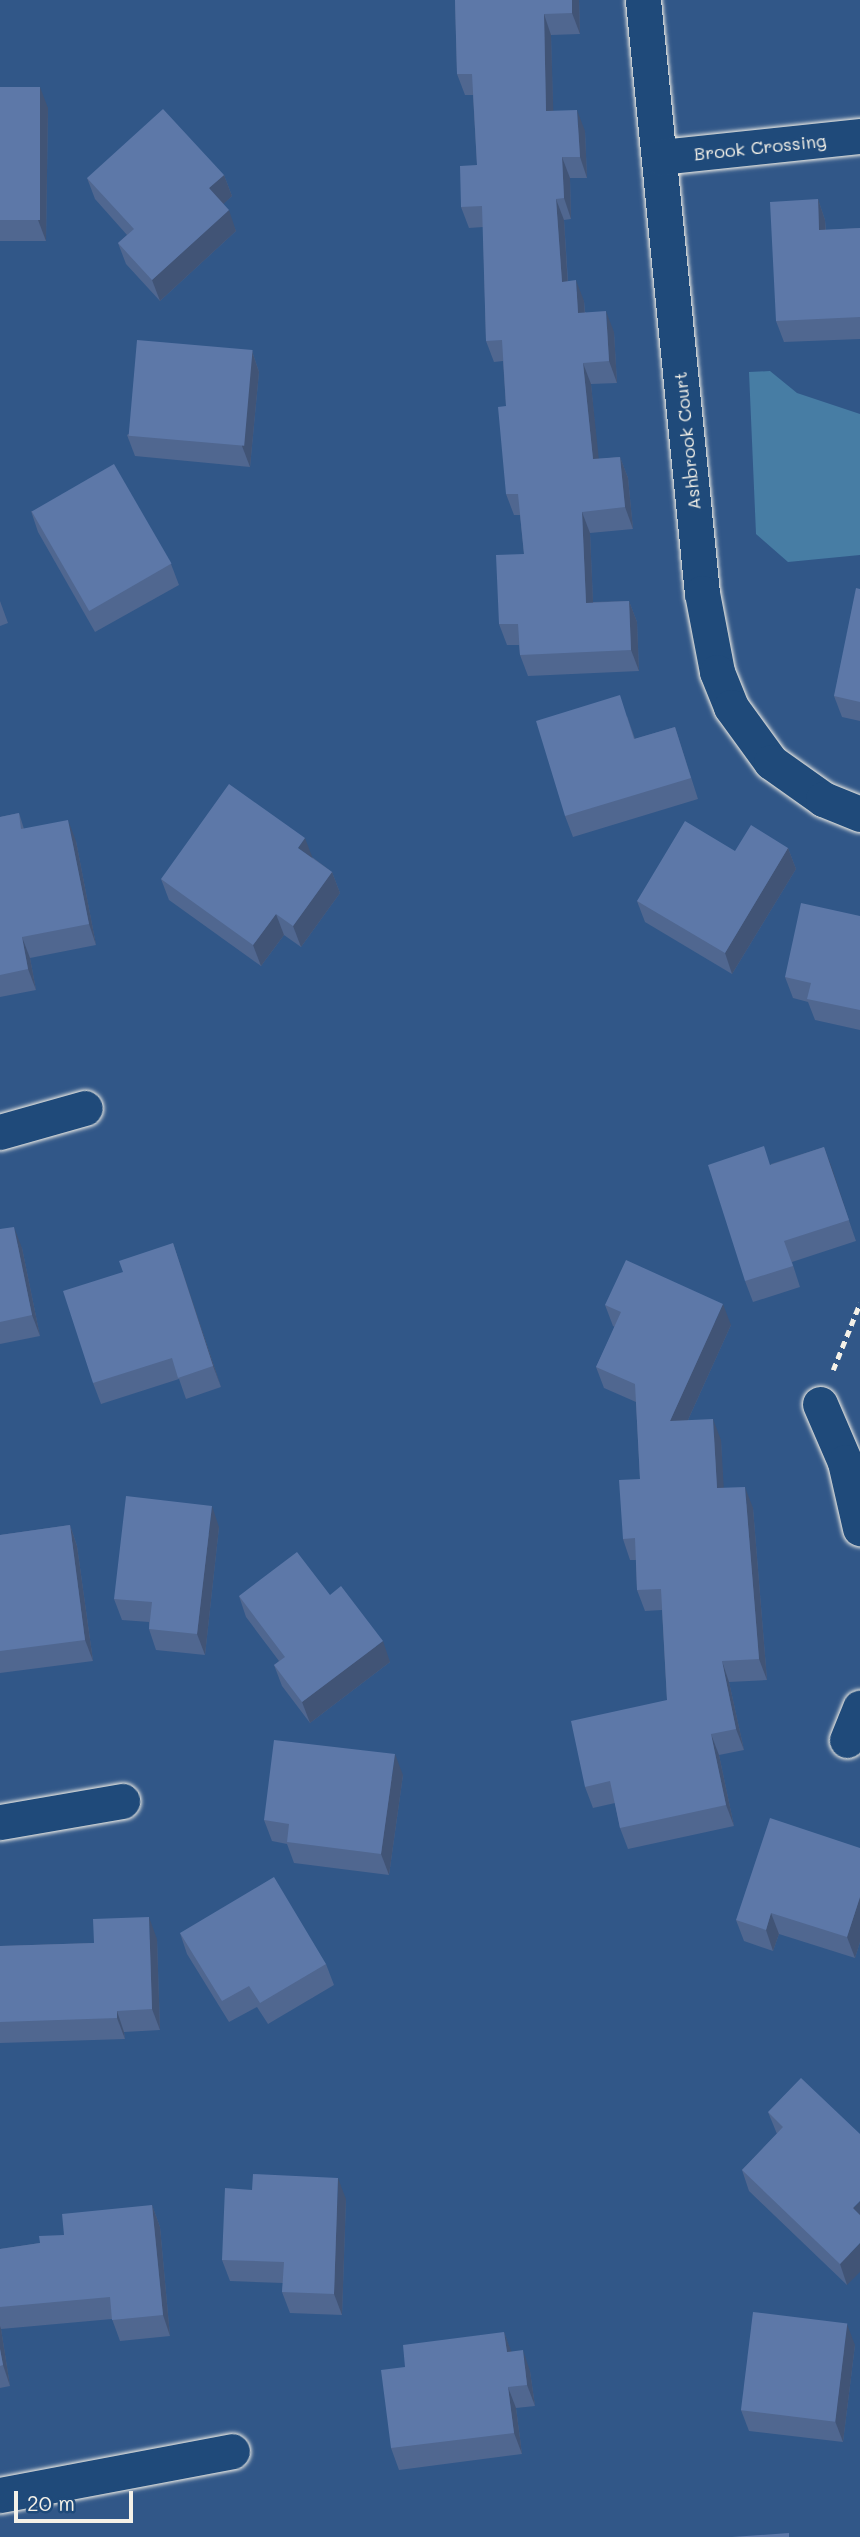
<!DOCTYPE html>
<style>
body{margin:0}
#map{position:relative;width:860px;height:2537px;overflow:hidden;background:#315788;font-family:Mali,sans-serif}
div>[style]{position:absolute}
.water>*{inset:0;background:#477da4}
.path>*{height:4.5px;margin-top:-2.25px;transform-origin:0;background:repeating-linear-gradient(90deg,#f4f1e8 0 7px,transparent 0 12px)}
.roads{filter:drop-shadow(0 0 2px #f4f1e8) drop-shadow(0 0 2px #f4f1e8)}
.minor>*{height:35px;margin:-17.5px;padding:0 17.5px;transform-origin:17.5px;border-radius:17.5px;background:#1f4a7a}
.wall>*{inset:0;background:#506790}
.shaded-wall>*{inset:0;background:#415476}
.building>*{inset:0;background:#5d78a8;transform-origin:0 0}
span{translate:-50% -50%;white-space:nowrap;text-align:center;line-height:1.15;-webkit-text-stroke:5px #1f4a7a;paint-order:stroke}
.street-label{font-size:18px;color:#f4f1e8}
.scale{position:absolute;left:14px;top:2491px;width:119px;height:32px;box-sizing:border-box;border:4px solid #f4f1e8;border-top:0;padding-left:9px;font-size:21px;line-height:24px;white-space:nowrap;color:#f4f1e8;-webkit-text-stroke:5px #1f4a7a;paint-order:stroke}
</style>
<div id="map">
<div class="water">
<div style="clip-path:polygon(770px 371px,797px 393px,860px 414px,860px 555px,788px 562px,756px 534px,749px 372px)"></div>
</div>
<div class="path">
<div style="left:833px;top:1370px;width:72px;rotate:-68.1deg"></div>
</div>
<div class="roads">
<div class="minor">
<div style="left:643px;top:0;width:596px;rotate:84.32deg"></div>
<div style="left:702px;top:593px;width:80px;rotate:79.2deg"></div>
<div style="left:717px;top:672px;width:38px;rotate:68deg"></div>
<div style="left:731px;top:707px;width:68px;rotate:54deg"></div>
<div style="left:771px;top:762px;width:64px;rotate:35.4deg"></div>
<div style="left:823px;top:799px;width:40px;rotate:22deg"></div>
<div style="left:660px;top:157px;width:201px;rotate:-6deg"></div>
<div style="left:0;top:1132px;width:88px;rotate:-15.8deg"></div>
<div style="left:820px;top:1404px;width:63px;rotate:66.7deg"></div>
<div style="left:845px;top:1462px;width:68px;rotate:77.2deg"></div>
<div style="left:847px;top:1740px;width:35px;rotate:-68deg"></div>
<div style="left:0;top:1822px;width:124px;rotate:-9.8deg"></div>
<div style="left:0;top:2495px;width:236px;rotate:-10.7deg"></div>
</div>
</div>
<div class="wall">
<div style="clip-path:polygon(455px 0,579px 0,580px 34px,551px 35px,553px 111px,585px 131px,587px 178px,570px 178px,571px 219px,564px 220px,568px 281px,584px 301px,585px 312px,614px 332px,617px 383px,591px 384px,598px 459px,620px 457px,628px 478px,633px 529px,590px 533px,593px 602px,629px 601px,637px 622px,639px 671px,528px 676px,520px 655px,519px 645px,507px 645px,499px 624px,524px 554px,520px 515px,514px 515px,506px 494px,506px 406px,503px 361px,494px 362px,486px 341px,483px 227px,469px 228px,461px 207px,477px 165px,473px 95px,465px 95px,457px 74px)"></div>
<div style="clip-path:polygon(0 87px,48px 108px,46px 241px,0 241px)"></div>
<div style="clip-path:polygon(224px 175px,232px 196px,223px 204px,236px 231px,160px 301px,126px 264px,118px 243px,127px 235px,95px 199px,87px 178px)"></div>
<div style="clip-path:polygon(818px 199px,825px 220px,826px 230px,860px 228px,860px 339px,784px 342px,776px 321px)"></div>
<div style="clip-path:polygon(252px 351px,259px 372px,250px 467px,135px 456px,127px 435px)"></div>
<div style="clip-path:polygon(31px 511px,171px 564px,179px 585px,95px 632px,38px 532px)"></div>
<div style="clip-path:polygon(860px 589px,860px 721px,842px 717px,834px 696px)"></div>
<div style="clip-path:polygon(0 601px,8px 623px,0 626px)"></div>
<div style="clip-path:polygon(627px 716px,635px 739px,675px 727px,698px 799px,573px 837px,565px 816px)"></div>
<div style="clip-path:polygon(19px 813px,24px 829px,76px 841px,96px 945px,30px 958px,36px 990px,0 997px,0 817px)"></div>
<div style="clip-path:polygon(788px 848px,796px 869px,732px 974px,645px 922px,637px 901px,735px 851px)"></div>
<div style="clip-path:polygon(312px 857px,332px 872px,340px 893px,301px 947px,284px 935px,261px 966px,169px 900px,161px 879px)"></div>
<div style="clip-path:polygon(860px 916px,860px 1030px,815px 1020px,808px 1002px,793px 998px,785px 977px)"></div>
<div style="clip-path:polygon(824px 1147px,856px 1241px,792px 1262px,800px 1287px,753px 1302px,745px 1281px,771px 1164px)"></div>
<div style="clip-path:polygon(0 1229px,22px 1248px,40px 1336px,0 1344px)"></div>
<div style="clip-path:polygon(173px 1243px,221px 1387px,186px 1399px,179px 1379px,101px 1404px,93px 1383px)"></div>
<div style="clip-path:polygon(605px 1305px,731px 1325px,688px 1420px,721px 1440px,723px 1488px,753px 1508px,767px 1680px,729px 1682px,744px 1750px,719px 1755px,734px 1826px,628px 1849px,620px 1828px,615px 1803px,593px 1808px,585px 1787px,667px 1700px,662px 1610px,645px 1611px,637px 1590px,636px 1560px,630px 1560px,623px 1539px,640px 1479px,636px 1402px,604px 1388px,596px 1367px,615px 1327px,613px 1326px)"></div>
<div style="clip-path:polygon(70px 1525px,77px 1546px,93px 1661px,0 1673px,0 1535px)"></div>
<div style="clip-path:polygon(219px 1527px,205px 1655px,156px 1650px,149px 1629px,149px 1622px,122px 1620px,114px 1599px)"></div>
<div style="clip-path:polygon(330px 1595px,390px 1662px,310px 1723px,282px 1686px,274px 1665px,279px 1661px,246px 1617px,239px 1596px)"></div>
<div style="clip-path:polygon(403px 1775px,389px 1875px,294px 1863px,287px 1844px,272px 1841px,264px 1820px)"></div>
<div style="clip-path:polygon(860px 1848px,860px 1942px,855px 1958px,779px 1934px,773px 1951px,744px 1941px,736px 1920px)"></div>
<div style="clip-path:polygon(180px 1933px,326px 1964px,334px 1985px,268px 2024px,257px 2007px,229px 2022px,187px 1954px)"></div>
<div style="clip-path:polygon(157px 1939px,160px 2030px,124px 2032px,125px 2039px,0 2043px,0 1946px,94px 1943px)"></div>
<div style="clip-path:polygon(768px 2112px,860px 2134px,847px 2285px,749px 2191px,742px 2170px,777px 2134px)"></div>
<div style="clip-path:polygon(346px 2199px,342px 2315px,290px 2313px,282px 2292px,283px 2283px,230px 2281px,222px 2260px)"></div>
<div style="clip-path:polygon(152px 2205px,160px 2227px,170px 2336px,120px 2341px,112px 2319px,1px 2329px,10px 2386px,0 2388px,0 2249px,40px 2243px)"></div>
<div style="clip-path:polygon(504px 2332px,511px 2352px,530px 2371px,535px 2406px,516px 2408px,522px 2454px,399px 2470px,391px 2448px,405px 2367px)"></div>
<div style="clip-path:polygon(855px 2345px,843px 2442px,749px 2431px,741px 2410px)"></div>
</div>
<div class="shaded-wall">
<div style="clip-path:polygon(572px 0,579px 0,580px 34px,572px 13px)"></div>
<div style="clip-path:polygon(544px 14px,551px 35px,554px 133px,546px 111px)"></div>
<div style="clip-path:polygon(40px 87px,48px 108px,46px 241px,38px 220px)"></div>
<div style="clip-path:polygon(577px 110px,585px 131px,587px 178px,580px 157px)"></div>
<div style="clip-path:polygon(562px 157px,570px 178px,571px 219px,564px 198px)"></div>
<div style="clip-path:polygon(224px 175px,232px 196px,217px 210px,209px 188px)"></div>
<div style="clip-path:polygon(556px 199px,564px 220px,569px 303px,562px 282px)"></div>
<div style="clip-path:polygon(818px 199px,825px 220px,827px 251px,819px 230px)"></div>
<div style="clip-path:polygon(229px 210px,236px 231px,160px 301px,152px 280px)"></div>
<div style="clip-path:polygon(576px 280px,584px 301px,586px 334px,578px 313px)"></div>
<div style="clip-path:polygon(606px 311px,614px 332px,617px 383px,609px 361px)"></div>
<div style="clip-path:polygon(252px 351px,259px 372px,250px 467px,242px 446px)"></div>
<div style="clip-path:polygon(583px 363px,591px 384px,601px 480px,593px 459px)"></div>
<div style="clip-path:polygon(620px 457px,628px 478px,633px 529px,625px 507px)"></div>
<div style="clip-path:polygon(582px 512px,590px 533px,594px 624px,586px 603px)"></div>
<div style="clip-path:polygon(629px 601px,637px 622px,639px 671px,631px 650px)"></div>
<div style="clip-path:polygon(68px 820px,76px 841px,96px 945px,89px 924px)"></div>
<div style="clip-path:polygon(305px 838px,313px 859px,298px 848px)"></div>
<div style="clip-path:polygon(788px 848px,796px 869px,732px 974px,725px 953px)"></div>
<div style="clip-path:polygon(332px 872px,340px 893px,301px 947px,293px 926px)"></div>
<div style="clip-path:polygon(276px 914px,284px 935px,261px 966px,253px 945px)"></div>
<div style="clip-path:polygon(22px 937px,30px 958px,36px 990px,28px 969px)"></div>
<div style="clip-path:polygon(824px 1147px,832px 1168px,856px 1241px,849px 1220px)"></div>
<div style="clip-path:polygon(14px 1227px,22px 1248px,40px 1336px,32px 1315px)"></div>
<div style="clip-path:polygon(173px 1243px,221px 1387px,213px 1366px)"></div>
<div style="clip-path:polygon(723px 1304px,731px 1325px,678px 1442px,670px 1421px)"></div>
<div style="clip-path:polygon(713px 1419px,721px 1440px,725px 1509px,717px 1488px)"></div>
<div style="clip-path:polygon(745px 1487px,753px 1508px,767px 1680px,759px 1659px)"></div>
<div style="clip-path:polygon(212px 1506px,219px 1527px,205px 1655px,197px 1634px)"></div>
<div style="clip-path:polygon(70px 1525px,77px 1546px,93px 1661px,85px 1640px)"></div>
<div style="clip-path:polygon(383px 1641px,390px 1662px,310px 1723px,302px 1702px)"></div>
<div style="clip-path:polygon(722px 1661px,729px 1682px,744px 1750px,736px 1729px)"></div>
<div style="clip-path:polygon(711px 1734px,719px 1755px,734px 1826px,726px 1805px)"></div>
<div style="clip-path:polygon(395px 1754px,403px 1775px,389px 1875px,381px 1854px)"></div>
<div style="clip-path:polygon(860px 1897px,860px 1942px,855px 1958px,847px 1937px)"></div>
<div style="clip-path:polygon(771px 1913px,779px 1934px,773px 1951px,766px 1930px)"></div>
<div style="clip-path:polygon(149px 1917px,157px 1939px,160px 2030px,152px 2009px)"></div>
<div style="clip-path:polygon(117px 2011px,124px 2032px,125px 2039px,117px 2018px)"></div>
<div style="clip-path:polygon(338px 2178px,346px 2199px,342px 2315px,334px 2294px)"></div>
<div style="clip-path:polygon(860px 2201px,860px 2228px,853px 2208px)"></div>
<div style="clip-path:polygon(152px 2205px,160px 2227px,170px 2336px,163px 2315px)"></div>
<div style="clip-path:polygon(860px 2243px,860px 2272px,847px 2285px,840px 2264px)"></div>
<div style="clip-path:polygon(847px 2324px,855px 2345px,843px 2442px,835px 2421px)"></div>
<div style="clip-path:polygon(0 2326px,1px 2329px,10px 2386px,3px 2365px,0 2349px)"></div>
<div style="clip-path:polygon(504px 2332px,512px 2353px,507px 2352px)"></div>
<div style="clip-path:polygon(523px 2350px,530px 2371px,535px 2406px,527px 2385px)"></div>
<div style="clip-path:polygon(508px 2387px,516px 2408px,522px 2454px,514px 2433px)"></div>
</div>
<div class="building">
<div style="clip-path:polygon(455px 0,572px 0,572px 13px,544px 14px,546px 111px,577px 110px,580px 157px,562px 157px,564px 198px,556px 199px,562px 282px,576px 280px,578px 313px,606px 311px,609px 361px,583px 363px,593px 459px,620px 457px,625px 507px,582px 512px,586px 603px,629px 601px,631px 650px,520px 655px,518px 624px,499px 624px,496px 555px,524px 554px,518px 494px,506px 494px,498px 407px,506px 406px,502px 340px,486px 341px,482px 206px,461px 207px,460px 166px,477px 165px,472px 74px,457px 74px)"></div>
<div style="left:0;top:87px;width:40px;height:133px"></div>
<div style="clip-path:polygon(163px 109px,224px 175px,209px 188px,229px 210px,152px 280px,118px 243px,134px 229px,87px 178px)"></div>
<div style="clip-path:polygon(818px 199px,819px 230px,860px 228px,860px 317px,776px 321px,770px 202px)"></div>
<div style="left:137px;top:340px;width:116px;height:96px;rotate:5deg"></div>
<div style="left:114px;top:464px;width:115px;height:95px;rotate:60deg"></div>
<div style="clip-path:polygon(856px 588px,860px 589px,860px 702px,834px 696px)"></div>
<div style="clip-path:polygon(620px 695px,634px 739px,675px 727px,691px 778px,565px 816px,536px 721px)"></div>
<div style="clip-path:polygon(229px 784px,305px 838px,298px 848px,332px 872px,293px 926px,276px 914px,253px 945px,161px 879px)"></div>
<div style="clip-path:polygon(19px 813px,21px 829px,68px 820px,89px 924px,22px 937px,28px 969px,0 975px,0 817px)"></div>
<div style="clip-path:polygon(685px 821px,735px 851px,751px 825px,788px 848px,725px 953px,637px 901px)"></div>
<div style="clip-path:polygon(801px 903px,860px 916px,860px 1010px,807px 999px,811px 983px,785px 977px)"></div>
<div style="clip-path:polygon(764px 1146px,770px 1165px,824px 1147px,849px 1220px,784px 1241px,793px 1266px,745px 1281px,708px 1165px)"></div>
<div style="clip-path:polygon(14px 1227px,32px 1315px,0 1322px,0 1229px)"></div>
<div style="clip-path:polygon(173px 1243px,213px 1366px,178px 1378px,172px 1358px,93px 1383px,63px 1291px,123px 1272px,119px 1261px)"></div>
<div style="clip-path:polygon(626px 1260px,723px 1304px,670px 1421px,713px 1419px,717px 1488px,745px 1487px,759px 1659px,722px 1661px,736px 1729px,711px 1734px,726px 1805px,620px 1828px,610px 1781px,585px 1787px,571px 1721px,667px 1700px,661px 1589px,637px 1590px,635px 1538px,623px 1539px,619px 1480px,640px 1479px,635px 1384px,596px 1367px,621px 1312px,605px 1305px)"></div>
<div style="clip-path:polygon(126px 1496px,212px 1506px,197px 1634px,149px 1629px,152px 1602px,114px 1599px)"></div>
<div style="clip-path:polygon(70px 1525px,85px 1640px,0 1651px,0 1535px)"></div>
<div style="clip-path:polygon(297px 1552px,330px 1595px,341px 1586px,383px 1641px,302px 1702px,274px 1665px,285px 1657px,239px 1596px)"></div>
<div style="clip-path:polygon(274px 1740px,395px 1754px,381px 1854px,287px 1842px,289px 1824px,264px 1820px)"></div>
<div style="clip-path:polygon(770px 1818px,860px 1848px,860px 1897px,847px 1937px,771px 1913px,766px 1930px,736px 1920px)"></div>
<div style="clip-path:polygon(274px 1877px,326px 1964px,260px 2003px,249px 1986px,222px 2001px,180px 1933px)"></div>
<div style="clip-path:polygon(149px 1917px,152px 2009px,117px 2011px,117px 2018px,0 2022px,0 1946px,94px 1943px,93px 1919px)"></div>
<div style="clip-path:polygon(801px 2078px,860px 2134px,860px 2201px,853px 2208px,860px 2215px,860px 2243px,840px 2264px,742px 2170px,783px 2127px,768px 2112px)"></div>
<div style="clip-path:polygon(253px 2174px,338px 2178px,334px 2294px,282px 2292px,284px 2262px,222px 2260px,225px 2188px,252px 2190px)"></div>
<div style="clip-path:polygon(152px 2205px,163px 2315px,112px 2320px,110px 2297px,0 2307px,0 2249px,40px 2243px,39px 2236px,64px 2235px,62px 2214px)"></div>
<div style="left:753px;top:2312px;width:95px;height:99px;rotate:7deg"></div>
<div style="clip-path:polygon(504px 2332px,507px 2352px,523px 2350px,527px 2385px,508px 2387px,514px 2433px,391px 2448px,381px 2370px,405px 2367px,403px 2345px)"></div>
<div style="clip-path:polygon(0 2349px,3px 2365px,0 2366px)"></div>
<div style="clip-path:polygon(789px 2533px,789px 2537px,732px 2537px)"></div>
</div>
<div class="street-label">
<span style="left:760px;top:147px;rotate:-6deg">Brook Crossing</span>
<span style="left:687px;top:441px;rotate:-96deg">Ashbrook Court</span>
</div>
<div class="scale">20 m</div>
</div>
